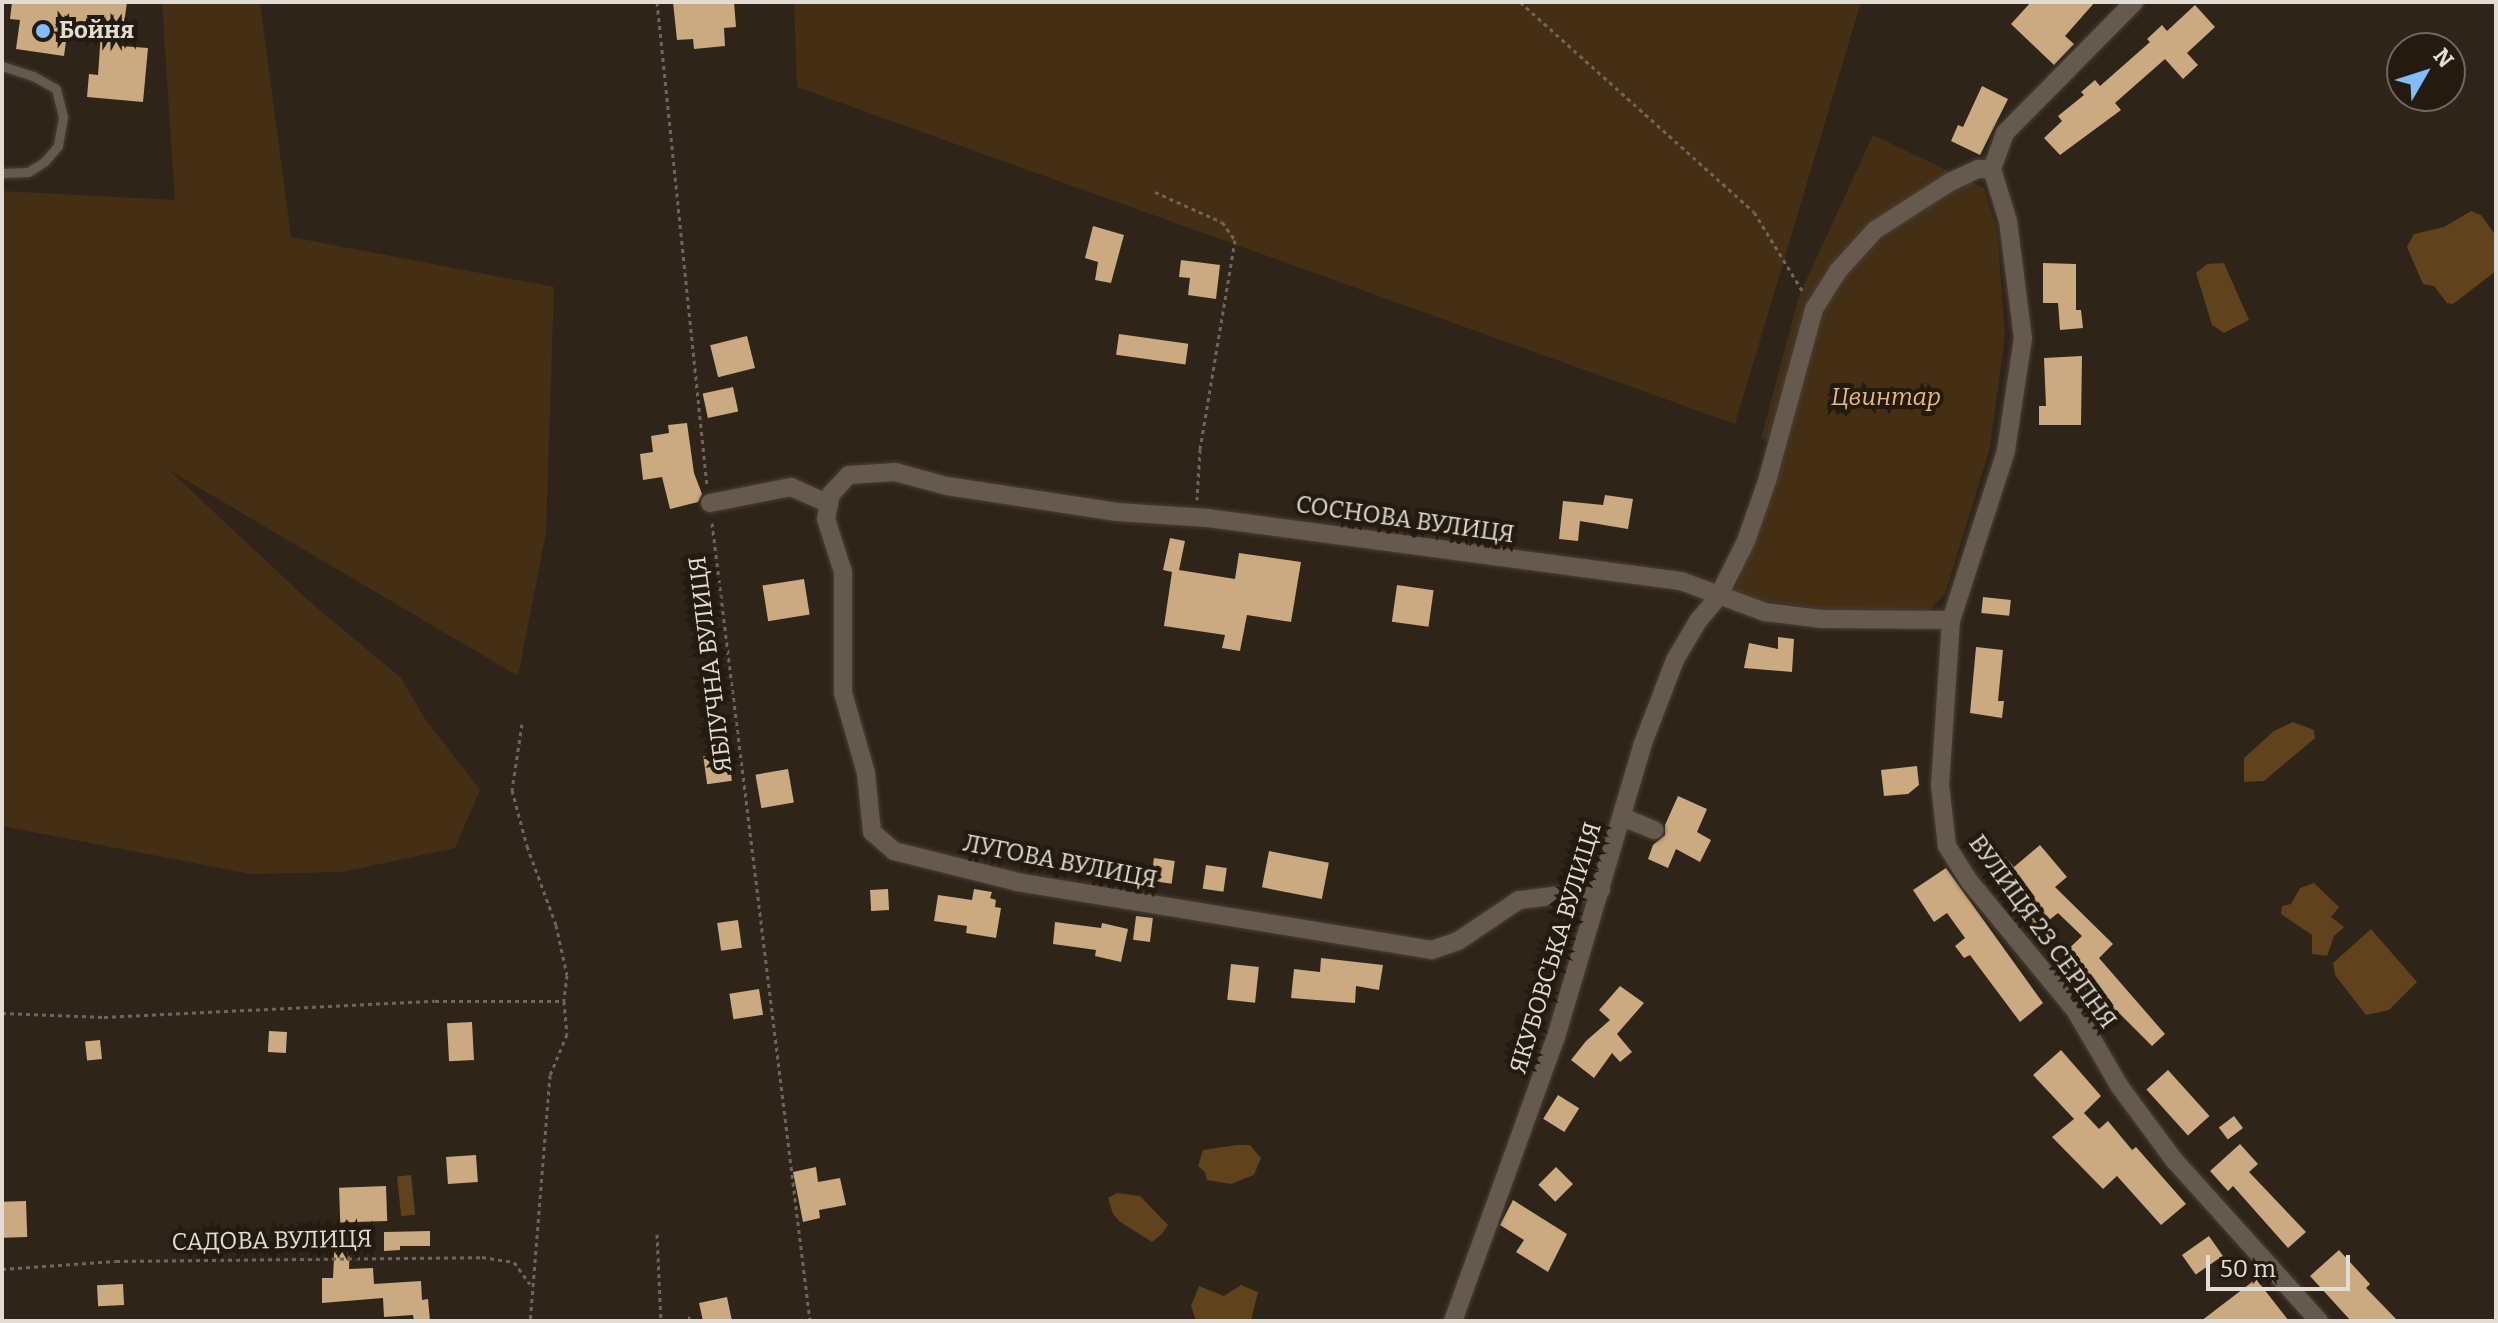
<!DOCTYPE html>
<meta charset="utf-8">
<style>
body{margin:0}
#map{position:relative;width:2498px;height:1323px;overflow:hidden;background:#2e2419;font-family:Bitter,serif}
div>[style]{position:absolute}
.green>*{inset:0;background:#442f15}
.water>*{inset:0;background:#60421c;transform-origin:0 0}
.building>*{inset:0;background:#cba981;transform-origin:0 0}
.path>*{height:3px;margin-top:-1.5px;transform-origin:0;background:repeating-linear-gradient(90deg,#6e665c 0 4px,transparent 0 8px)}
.roads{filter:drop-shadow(0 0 2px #473f36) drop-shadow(0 0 2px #473f36)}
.lane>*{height:9px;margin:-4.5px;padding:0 4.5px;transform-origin:4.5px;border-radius:4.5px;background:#655a4d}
.street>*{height:18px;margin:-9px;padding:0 9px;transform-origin:9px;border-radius:9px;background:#655a4d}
.dots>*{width:22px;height:22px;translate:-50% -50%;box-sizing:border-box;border:4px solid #241b10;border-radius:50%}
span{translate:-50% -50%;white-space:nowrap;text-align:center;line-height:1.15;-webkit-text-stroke:8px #241b10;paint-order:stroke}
.poi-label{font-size:24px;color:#e2dcd4;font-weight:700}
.left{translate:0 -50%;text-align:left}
.park-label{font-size:24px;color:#ecb97d;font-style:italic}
.street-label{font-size:24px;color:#e2dcd4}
.frame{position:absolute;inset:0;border:4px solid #e2dcd4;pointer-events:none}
.north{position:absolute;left:2386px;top:32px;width:80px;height:80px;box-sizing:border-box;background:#241b10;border:2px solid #70685e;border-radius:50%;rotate:51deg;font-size:22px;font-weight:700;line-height:32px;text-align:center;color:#e2dcd4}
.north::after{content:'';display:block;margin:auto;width:28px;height:36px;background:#82bcfa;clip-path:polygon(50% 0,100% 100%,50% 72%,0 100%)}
.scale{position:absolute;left:2206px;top:1255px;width:144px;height:36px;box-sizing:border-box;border:4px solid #e2dcd4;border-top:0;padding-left:10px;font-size:24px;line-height:28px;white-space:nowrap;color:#e2dcd4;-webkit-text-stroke:6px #241b10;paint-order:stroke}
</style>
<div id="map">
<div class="green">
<div style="clip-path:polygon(162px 2px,260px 2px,291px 237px,554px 287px,546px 533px,518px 676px,169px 470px,311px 603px,401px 678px,425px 719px,480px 790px,455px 848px,342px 872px,251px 874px,2px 826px,2px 191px,175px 200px)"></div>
<div style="clip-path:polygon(794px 2px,1861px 2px,1735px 424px,797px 87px)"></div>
<div style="clip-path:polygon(1873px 135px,1984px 188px,1997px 230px,2005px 335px,1990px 448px,1945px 594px,1926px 613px,1823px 610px,1733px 595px,1785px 449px,1761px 438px,1799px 296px)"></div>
</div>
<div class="water">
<div style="clip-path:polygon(2471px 211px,2481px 215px,2496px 236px,2496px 271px,2453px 304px,2447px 303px,2434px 286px,2423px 284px,2407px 247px,2414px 234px,2444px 227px)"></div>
<div style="clip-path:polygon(2224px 263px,2249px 320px,2224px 333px,2212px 325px,2196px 273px,2207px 264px)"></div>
<div style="clip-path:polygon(2293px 722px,2314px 730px,2315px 738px,2264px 781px,2244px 782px,2244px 758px,2274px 731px)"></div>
<div style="clip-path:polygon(2314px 883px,2339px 907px,2331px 917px,2344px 927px,2334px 936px,2327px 956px,2312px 954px,2312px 935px,2281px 914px,2282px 906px,2291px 904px,2300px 888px)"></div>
<div style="clip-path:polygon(2371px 929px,2417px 982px,2389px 1010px,2366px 1015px,2335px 975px,2333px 963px)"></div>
<div style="clip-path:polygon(1237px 1145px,1250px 1145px,1261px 1158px,1254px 1175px,1231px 1184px,1207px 1180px,1205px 1172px,1198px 1166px,1203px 1150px)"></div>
<div style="left:411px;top:1175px;width:40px;height:14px;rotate:84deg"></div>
<div style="clip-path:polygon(1117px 1193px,1140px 1196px,1168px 1225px,1162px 1234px,1152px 1242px,1119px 1221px,1113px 1214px,1108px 1198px)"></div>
<div style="clip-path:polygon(1241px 1285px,1258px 1292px,1251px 1321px,1196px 1321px,1191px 1306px,1199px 1286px,1224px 1296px)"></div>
</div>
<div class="building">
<div style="clip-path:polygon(12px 2px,127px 2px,121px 46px,148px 48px,143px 102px,87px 97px,89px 74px,98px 75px,101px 32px,68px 27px,64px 56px,16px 49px,20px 20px,10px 19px)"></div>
<div style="clip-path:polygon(673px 2px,734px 2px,736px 27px,724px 28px,725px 46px,694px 49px,693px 39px,677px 40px)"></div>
<div style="clip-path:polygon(2031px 2px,2095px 2px,2065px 36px,2074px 44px,2054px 65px,2011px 24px)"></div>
<div style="clip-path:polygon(2195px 5px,2215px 27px,2187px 53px,2198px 65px,2183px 79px,2165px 59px,2115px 103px,2121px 110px,2060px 155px,2044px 138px,2062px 121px,2058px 116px,2084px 95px,2081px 92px,2095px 80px,2100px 86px,2150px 42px,2147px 39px,2162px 25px,2167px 31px)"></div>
<div style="clip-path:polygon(1982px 86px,2008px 99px,1980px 155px,1951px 141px,1958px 125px,1963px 127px)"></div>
<div style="clip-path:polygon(1093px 226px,1124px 235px,1111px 283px,1095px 280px,1098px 262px,1085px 258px)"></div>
<div style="clip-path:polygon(1181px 260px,1220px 265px,1216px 299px,1188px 295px,1190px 278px,1179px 277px)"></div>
<div style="clip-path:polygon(2043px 263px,2076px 264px,2076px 310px,2081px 310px,2083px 328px,2060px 330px,2058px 303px,2043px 303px)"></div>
<div style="left:1119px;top:334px;width:70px;height:21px;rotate:8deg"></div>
<div style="left:747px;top:336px;width:33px;height:38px;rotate:76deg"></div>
<div style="clip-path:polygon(2082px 356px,2081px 425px,2039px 425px,2039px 406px,2046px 406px,2044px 358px)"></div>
<div style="left:733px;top:387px;width:25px;height:31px;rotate:78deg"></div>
<div style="clip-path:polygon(687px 423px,694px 473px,702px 494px,698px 502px,670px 509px,662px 477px,643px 480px,640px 454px,653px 452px,651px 436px,669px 433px,668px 425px)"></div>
<div style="clip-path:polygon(1605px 495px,1633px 499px,1628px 529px,1580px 521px,1578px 541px,1559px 539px,1563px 501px,1603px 505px)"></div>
<div style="clip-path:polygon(1170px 538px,1185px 541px,1179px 570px,1235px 579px,1239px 553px,1301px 562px,1291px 622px,1247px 615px,1240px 651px,1222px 648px,1225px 635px,1164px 626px,1172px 572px,1163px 570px)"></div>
<div style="left:804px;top:579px;width:36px;height:42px;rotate:81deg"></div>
<div style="left:1397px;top:585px;width:37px;height:37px;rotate:8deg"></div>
<div style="left:1983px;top:597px;width:28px;height:16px;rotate:6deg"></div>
<div style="clip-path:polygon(1778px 637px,1794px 639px,1792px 672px,1744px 668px,1749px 643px,1778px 649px)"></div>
<div style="clip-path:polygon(1976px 647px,2003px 650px,1998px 701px,2004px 701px,2002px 718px,1970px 713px)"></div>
<div style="left:728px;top:753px;width:28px;height:25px;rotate:82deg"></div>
<div style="clip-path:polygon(1917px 766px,1919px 785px,1908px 794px,1884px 796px,1881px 770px)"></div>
<div style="left:788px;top:769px;width:34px;height:33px;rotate:80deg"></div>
<div style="clip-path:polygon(1678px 796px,1707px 809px,1697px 832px,1711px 840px,1700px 862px,1676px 849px,1668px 868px,1648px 859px,1653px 845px,1665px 835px,1665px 825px)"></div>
<div style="clip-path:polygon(2040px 845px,2067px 877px,2055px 887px,2113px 944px,2099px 958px,2165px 1034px,2152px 1046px,2118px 1012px,2106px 1023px,2056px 961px,2082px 936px,2058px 913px,2033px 933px,1978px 862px,1996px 846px,2014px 867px)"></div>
<div style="left:1269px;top:851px;width:61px;height:37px;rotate:11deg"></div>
<div style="left:1154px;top:858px;width:21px;height:23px;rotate:8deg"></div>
<div style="left:1206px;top:865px;width:21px;height:24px;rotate:8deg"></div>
<div style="clip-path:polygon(1946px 868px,2043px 1003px,2020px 1022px,1970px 955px,1964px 958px,1955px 946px,1965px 938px,1947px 913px,1934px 922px,1913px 890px)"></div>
<div style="left:888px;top:889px;width:21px;height:18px;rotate:87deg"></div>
<div style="clip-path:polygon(974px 889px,992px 892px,990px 898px,996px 900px,995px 907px,1001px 908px,996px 938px,966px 933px,967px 926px,934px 921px,938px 895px,972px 900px)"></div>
<div style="left:1136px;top:916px;width:17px;height:24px;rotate:7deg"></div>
<div style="left:738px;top:920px;width:28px;height:21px;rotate:82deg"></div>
<div style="clip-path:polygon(1055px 922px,1101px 928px,1102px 923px,1128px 929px,1121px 962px,1095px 956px,1096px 950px,1053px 944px)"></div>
<div style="clip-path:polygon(1321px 958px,1383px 965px,1379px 990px,1356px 986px,1355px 1003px,1291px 998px,1294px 969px,1320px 972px)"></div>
<div style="left:1231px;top:964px;width:28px;height:36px;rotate:6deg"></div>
<div style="clip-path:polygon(1620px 986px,1644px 1003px,1617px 1034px,1632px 1052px,1620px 1062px,1612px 1053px,1594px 1078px,1571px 1060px,1586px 1041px,1610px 1020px,1599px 1010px)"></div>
<div style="left:759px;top:989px;width:26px;height:30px;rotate:81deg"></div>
<div style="left:472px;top:1022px;width:38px;height:25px;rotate:87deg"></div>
<div style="left:269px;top:1031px;width:18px;height:21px;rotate:3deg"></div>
<div style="left:100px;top:1040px;width:19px;height:15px;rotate:84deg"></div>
<div style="clip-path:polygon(2061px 1050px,2101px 1096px,2084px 1113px,2099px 1129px,2108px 1121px,2132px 1150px,2136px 1147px,2186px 1204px,2161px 1225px,2117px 1176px,2103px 1189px,2052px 1137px,2074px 1119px,2033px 1075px)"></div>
<div style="left:2168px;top:1070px;width:62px;height:29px;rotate:48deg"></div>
<div style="left:1558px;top:1095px;width:25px;height:28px;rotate:32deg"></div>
<div style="left:2234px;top:1116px;width:15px;height:19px;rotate:53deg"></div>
<div style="clip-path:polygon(2240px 1144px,2258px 1164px,2249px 1172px,2306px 1232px,2288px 1248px,2233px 1186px,2228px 1191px,2210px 1171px)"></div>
<div style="left:476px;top:1155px;width:27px;height:30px;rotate:86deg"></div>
<div style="clip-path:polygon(816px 1167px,818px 1182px,840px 1178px,846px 1205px,819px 1210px,820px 1218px,803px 1222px,793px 1172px)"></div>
<div style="left:1556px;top:1167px;width:24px;height:25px;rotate:45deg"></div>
<div style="left:386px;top:1186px;width:35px;height:47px;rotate:88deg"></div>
<div style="clip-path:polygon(1513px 1200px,1567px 1234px,1548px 1272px,1516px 1252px,1524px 1240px,1500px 1225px)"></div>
<div style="left:26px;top:1201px;width:36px;height:24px;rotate:88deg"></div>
<div style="clip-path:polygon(430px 1231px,430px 1246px,400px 1246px,400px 1250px,384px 1251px,384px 1232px)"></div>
<div style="left:2209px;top:1236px;width:24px;height:33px;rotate:55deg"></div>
<div style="clip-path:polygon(335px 1237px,350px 1237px,349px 1269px,373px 1268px,374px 1284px,421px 1281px,422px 1300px,428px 1299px,430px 1321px,414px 1321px,413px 1315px,384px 1317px,383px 1298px,322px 1303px,322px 1278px,333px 1278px)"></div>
<div style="clip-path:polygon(2339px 1250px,2370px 1284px,2366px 1288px,2398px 1321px,2351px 1321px,2310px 1276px)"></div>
<div style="clip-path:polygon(2256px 1279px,2289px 1321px,2201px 1321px)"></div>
<div style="left:123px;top:1284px;width:21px;height:26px;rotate:87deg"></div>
<div style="clip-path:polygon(727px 1297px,732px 1321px,703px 1321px,699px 1303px)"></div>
</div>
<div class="path">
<div style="left:657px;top:2px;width:485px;rotate:84.1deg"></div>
<div style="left:1520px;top:2px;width:314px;rotate:41.9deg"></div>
<div style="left:1754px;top:212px;width:94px;rotate:58.5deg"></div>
<div style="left:1155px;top:192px;width:73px;rotate:24.1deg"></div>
<div style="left:1222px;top:222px;width:22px;rotate:54deg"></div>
<div style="left:1235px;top:240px;width:212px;rotate:99.5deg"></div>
<div style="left:1200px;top:449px;width:51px;rotate:93.4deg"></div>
<div style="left:712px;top:523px;width:804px;rotate:83deg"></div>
<div style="left:522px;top:724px;width:67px;rotate:98.6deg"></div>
<div style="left:512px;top:790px;width:58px;rotate:75deg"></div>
<div style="left:527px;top:846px;width:84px;rotate:69.8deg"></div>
<div style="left:556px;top:925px;width:51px;rotate:77.6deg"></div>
<div style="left:567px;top:975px;width:26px;rotate:97deg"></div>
<div style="left:564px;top:1001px;width:33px;rotate:85deg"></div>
<div style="left:567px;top:1034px;width:44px;rotate:112.5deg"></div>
<div style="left:550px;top:1075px;width:247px;rotate:94.6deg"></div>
<div style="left:2px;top:1013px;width:102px;rotate:2.2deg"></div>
<div style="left:104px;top:1017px;width:331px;rotate:-2.8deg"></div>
<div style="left:435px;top:1001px;width:129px"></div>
<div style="left:657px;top:1234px;width:87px;rotate:87.4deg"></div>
<div style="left:2px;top:1269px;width:114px;rotate:-4deg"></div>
<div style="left:116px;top:1261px;width:366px;rotate:-0.6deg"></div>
<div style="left:482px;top:1257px;width:32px;rotate:9deg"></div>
<div style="left:514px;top:1262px;width:27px;rotate:54deg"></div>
<div style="left:681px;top:1321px;width:10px;rotate:-24deg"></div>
</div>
<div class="roads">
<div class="lane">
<div style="left:2px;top:66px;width:33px;rotate:18deg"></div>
<div style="left:33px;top:76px;width:26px;rotate:29deg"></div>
<div style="left:56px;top:89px;width:29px;rotate:76deg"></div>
<div style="left:63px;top:117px;width:29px;rotate:100deg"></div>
<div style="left:58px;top:146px;width:21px;rotate:131deg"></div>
<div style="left:44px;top:162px;width:19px;rotate:148deg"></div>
<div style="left:28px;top:172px;width:26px;rotate:178deg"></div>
</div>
<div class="street">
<div style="left:1992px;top:169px;width:54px;rotate:72.9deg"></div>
<div style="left:2008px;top:221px;width:118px;rotate:82.7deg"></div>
<div style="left:2023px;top:338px;width:114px;rotate:98.6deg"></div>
<div style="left:2006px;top:451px;width:178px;rotate:108deg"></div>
<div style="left:1951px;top:620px;width:165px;rotate:93.8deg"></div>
<div style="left:1940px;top:785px;width:61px;rotate:83.5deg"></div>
<div style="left:1947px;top:846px;width:41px;rotate:57.8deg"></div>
<div style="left:1969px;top:881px;width:167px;rotate:50.6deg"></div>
<div style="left:2075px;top:1010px;width:89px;rotate:59.7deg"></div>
<div style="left:2120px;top:1087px;width:91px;rotate:53.5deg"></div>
<div style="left:2174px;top:1160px;width:217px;rotate:48deg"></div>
<div style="left:1992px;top:169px;width:38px;rotate:-70deg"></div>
<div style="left:2005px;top:133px;width:184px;rotate:-45.4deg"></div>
<div style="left:710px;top:503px;width:83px;rotate:-11.2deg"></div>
<div style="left:791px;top:487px;width:42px;rotate:24.1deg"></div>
<div style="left:1622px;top:817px;width:35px;rotate:22deg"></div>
<div style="left:1601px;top:890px;width:83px;rotate:173deg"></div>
<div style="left:1519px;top:900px;width:73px;rotate:146.1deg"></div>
<div style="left:1458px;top:941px;width:28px;rotate:161deg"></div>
<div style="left:1432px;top:950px;width:420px;rotate:-170.7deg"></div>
<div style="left:1018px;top:882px;width:128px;rotate:-166deg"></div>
<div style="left:894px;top:851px;width:29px;rotate:-139deg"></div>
<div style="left:872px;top:832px;width:59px;rotate:-95.8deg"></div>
<div style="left:866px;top:773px;width:83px;rotate:-106deg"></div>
<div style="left:843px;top:693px;width:121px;rotate:-90deg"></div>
<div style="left:843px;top:572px;width:56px;rotate:-107.8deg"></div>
<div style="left:826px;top:519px;width:25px;rotate:-79deg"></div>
<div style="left:831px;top:494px;width:26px;rotate:-47deg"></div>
<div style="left:849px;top:475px;width:46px;rotate:-3.7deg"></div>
<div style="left:895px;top:472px;width:54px;rotate:15.1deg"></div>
<div style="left:947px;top:486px;width:172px;rotate:8.7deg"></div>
<div style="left:1117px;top:512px;width:91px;rotate:3.8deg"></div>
<div style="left:1208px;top:518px;width:477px;rotate:7.6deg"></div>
<div style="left:1681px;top:581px;width:90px;rotate:20.3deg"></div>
<div style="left:1765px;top:612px;width:56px;rotate:7.1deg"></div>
<div style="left:1821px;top:619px;width:130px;rotate:0.4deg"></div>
<div style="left:1453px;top:1321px;width:302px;rotate:-70.1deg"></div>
<div style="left:1556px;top:1037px;width:303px;rotate:-73.5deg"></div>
<div style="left:1642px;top:746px;width:92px;rotate:-69deg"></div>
<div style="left:1675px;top:660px;width:45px;rotate:-59.5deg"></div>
<div style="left:1698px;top:621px;width:31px;rotate:-50deg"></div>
<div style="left:1718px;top:597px;width:63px;rotate:-63.4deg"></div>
<div style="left:1746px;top:541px;width:64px;rotate:-70.7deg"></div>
<div style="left:1767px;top:481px;width:178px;rotate:-74.7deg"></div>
<div style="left:1814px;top:309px;width:45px;rotate:-57.7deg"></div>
<div style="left:1838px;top:271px;width:55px;rotate:-47.9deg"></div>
<div style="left:1875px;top:230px;width:89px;rotate:-32.6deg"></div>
<div style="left:1950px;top:182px;width:31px;rotate:-25deg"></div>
<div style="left:1978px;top:169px;width:14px"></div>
</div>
</div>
<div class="dots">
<div style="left:43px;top:31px;background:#82bcfa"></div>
</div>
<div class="poi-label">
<span class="left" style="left:59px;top:31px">Бойня</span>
</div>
<div class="park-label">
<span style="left:1886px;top:398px">Цвинтар</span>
</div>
<div class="street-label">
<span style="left:1405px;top:520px;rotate:8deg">СОСНОВА ВУЛИЦЯ</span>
<span style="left:711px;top:664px;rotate:-97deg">ЯБЛУЧНА ВУЛИЦЯ</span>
<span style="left:1060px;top:862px;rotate:11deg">ЛУГОВА ВУЛИЦЯ</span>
<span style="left:2042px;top:932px;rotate:54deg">ВУЛИЦЯ 23 СЕРПНЯ</span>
<span style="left:1556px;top:948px;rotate:-73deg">ЯКУБОВСЬКА ВУЛИЦЯ</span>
<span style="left:272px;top:1241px;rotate:-1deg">САДОВА ВУЛИЦЯ</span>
</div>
<div class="frame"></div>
<div class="north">N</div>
<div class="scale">50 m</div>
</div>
